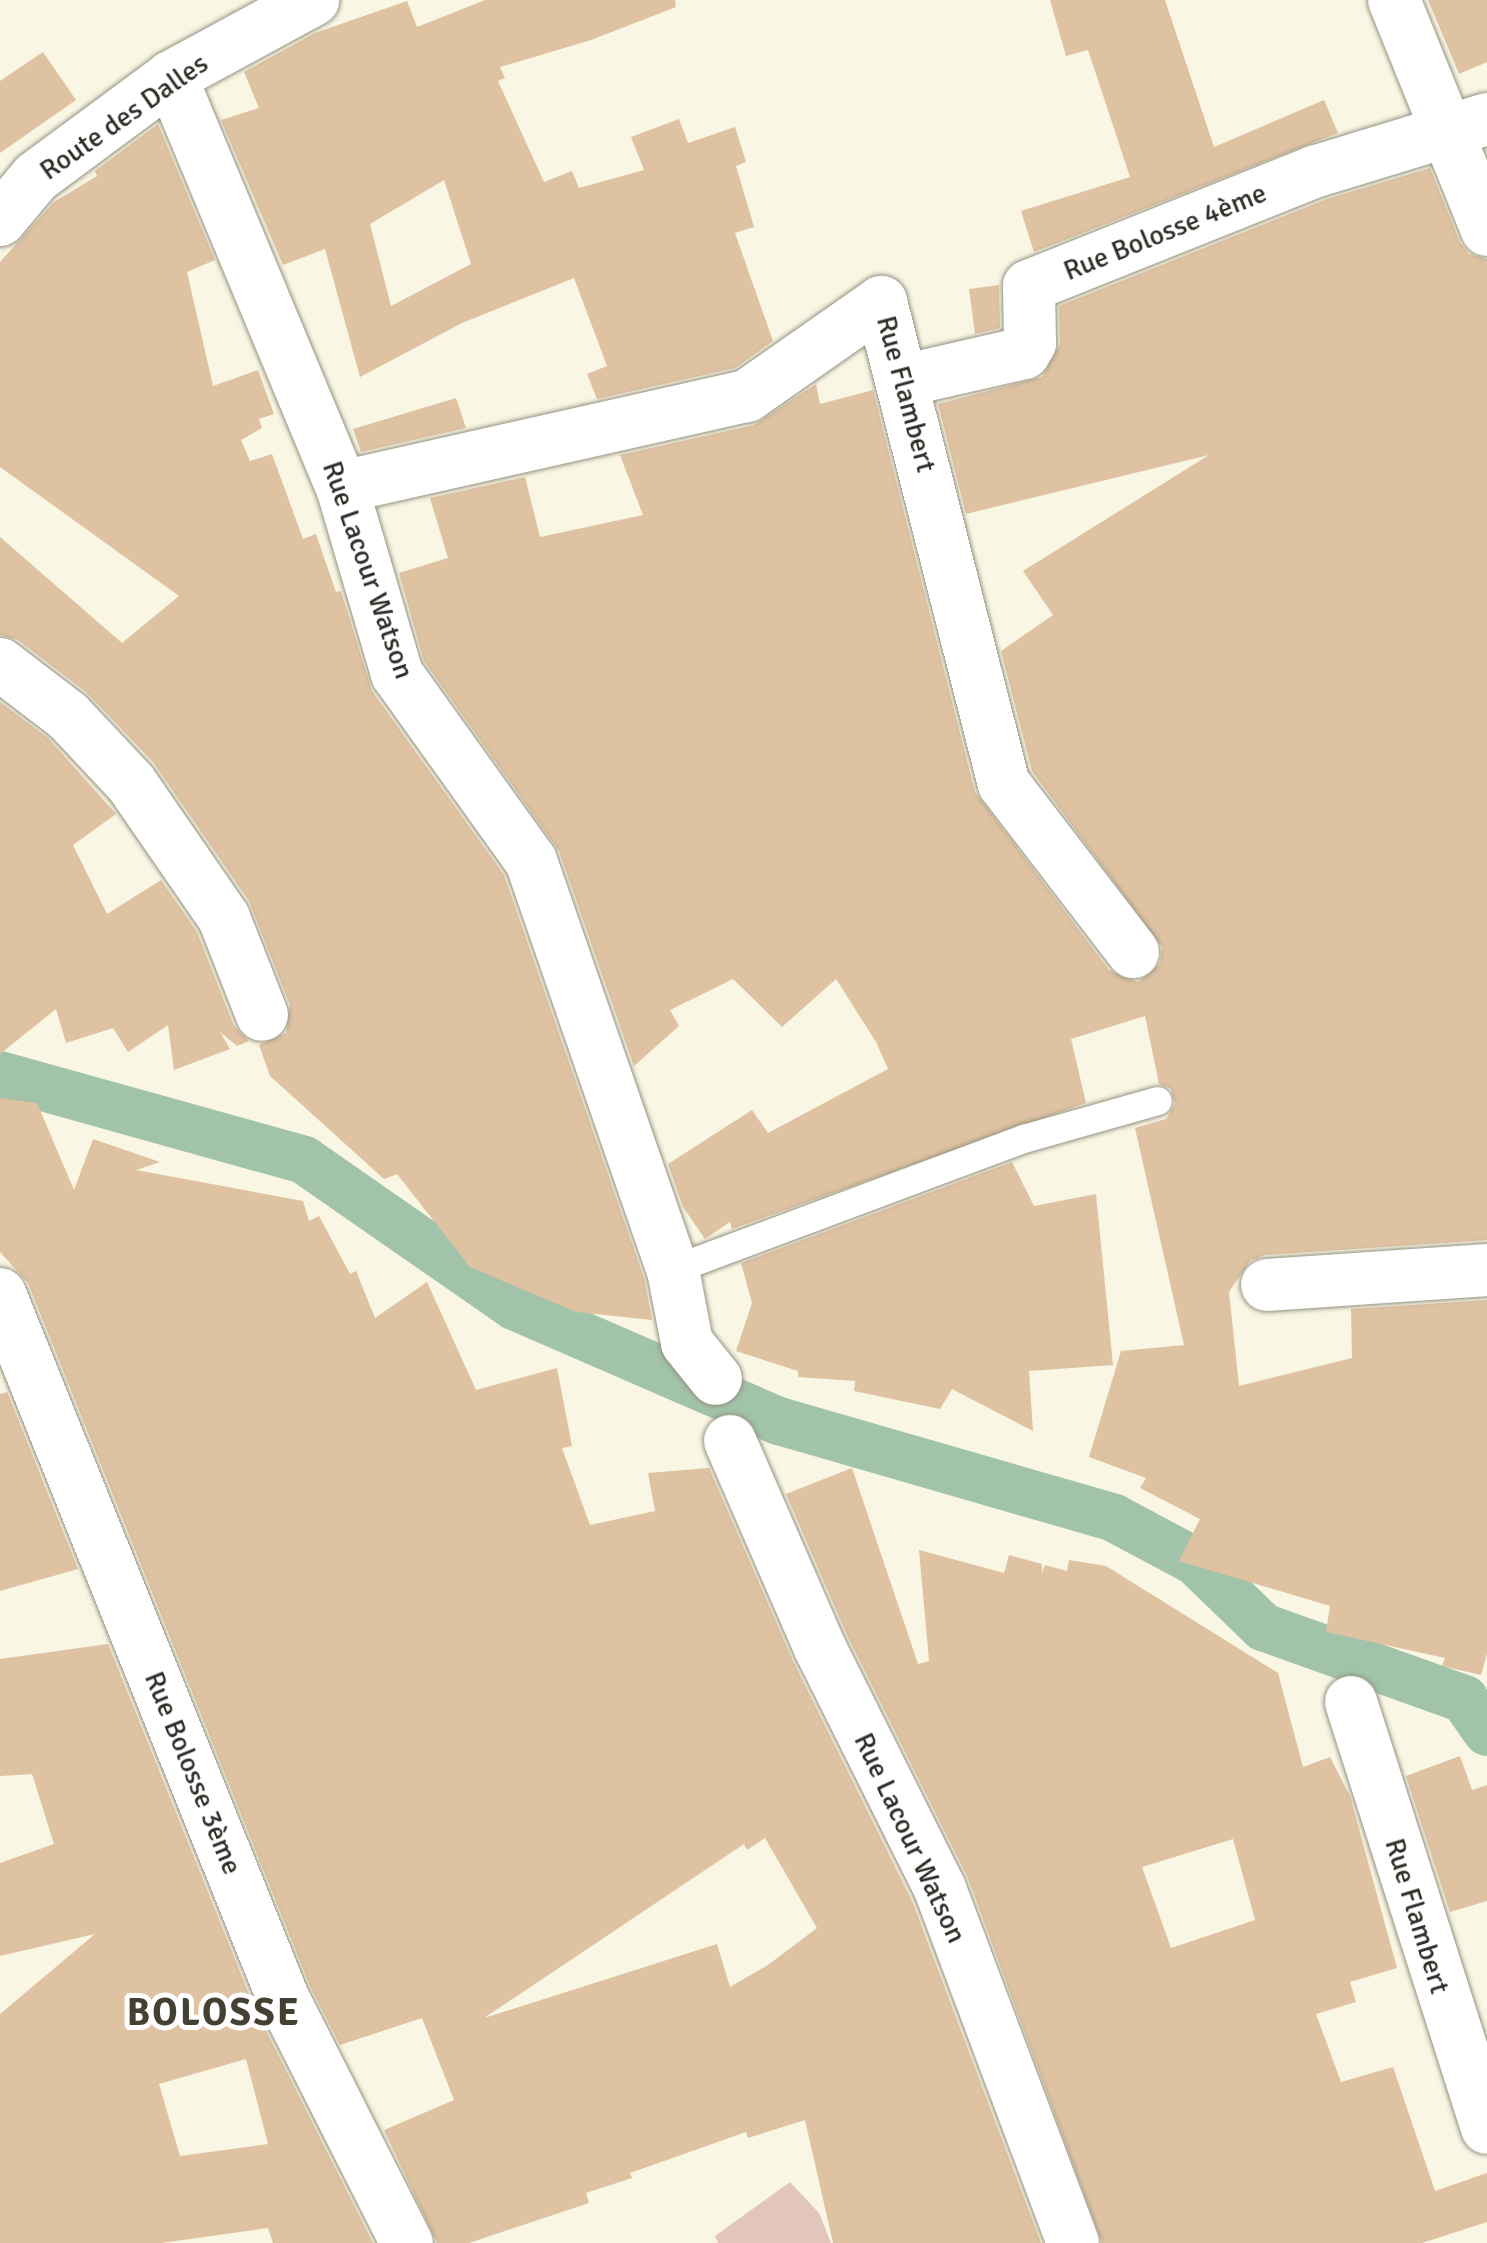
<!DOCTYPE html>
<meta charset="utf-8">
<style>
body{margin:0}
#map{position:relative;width:1487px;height:2243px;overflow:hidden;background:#f9f6e3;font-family:Signika,sans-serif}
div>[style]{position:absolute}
.green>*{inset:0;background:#e2c6bb}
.canal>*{height:48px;margin:-24px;padding:0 24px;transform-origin:24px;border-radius:24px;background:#a0c3a9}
.building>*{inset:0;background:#dec2a2}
.roads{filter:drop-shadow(0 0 2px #959281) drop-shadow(0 0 2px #959281)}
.lane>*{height:28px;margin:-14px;padding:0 14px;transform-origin:14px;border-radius:14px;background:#fff}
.street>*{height:52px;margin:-26px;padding:0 26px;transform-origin:26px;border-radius:26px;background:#fff}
span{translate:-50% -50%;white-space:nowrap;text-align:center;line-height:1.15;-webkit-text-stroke:10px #fff;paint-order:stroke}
.street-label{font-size:28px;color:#2f2d27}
.district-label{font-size:38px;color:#444133;font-weight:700;letter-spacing:2.5px}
</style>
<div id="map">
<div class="green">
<div style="clip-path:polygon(790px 2182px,819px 2213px,831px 2243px,718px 2243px,715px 2236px)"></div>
</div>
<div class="canal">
<div style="left:0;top:1075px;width:316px;rotate:15.6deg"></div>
<div style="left:304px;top:1160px;width:256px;rotate:34.8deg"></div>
<div style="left:514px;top:1306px;width:289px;rotate:23.5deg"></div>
<div style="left:779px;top:1421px;width:349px;rotate:16.1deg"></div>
<div style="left:1114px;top:1518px;width:92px;rotate:28deg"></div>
<div style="left:1195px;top:1561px;width:95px;rotate:44.1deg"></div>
<div style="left:1263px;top:1627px;width:214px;rotate:19.7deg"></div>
<div style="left:1464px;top:1699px;width:40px;rotate:55.1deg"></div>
</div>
<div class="building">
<div style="clip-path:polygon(evenodd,485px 0,675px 0,676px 7px,591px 40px,500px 67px,505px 78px,498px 81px,544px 182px,572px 171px,579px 188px,644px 170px,631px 137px,679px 119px,688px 143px,735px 127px,746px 162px,736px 166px,754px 227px,735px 233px,773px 341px,735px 368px,597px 399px,587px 374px,607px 366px,574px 278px,462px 323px,360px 377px,325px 249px,283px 265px,221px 120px,259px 108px,244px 72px,315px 33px,407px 1px,417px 27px,485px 0,444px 180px,471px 264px,391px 306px,370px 224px,444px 180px)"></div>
<div style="clip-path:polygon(1050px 0,1165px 0,1214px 147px,1324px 100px,1338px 133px,1034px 252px,1021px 211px,1130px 177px,1088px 50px,1066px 56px)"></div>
<div style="clip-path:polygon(1428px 0,1487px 0,1487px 62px,1459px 74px)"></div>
<div style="clip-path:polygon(43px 52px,76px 100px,0 153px,0 81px)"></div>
<div style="clip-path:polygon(158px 124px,215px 260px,187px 272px,213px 386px,258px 370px,274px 414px,259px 419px,262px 428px,241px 440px,250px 461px,272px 454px,303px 539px,316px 534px,336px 592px,341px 591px,372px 691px,504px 875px,644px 1278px,652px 1320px,576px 1312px,470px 1267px,397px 1174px,384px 1179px,270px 1076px,259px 1045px,286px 1033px,290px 1005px,249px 901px,153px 762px,86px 692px,18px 640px,0 635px,0 537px,122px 643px,179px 596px,0 467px,0 262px,54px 202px,97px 176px,95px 171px)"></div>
<div style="clip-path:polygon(1430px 168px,1460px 242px,1469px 254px,1487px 259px,1487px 1240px,1265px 1255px,1250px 1261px,1229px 1292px,1239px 1386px,1352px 1358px,1351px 1309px,1487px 1300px,1487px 1654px,1481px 1675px,1442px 1666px,1445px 1658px,1326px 1632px,1330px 1606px,1179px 1561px,1200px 1519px,1140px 1488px,1146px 1478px,1089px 1457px,1121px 1351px,1184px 1345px,1135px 1128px,1166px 1119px,1175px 1104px,1171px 1089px,1159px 1084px,1145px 1016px,1071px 1039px,1086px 1103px,732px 1229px,730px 1222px,705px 1239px,683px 1207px,668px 1164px,752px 1110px,768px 1133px,888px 1069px,876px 1042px,836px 979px,782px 1027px,733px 979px,670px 1010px,679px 1026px,634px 1066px,559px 851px,424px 661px,399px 573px,448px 558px,430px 498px,525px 477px,540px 537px,643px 515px,620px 455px,754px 425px,816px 384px,820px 404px,873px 390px,975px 792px,1109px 970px,1138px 982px,1160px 964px,1162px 947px,1032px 771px,1001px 651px,1053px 615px,1023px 571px,1209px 455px,966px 514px,938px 404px,1042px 377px,1060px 344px,1059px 306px,1327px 199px)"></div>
<div style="clip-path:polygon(999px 285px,1000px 328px,975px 334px,969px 289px)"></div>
<div style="clip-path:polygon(456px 398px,466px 428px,361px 452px,353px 429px)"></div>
<div style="clip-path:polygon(0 702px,48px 738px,116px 814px,73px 845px,107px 914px,161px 880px,197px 932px,234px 1026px,249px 1041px,237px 1046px,220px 1032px,230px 1049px,174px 1070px,168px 1025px,128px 1052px,113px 1028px,66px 1043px,56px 1009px,0 1054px)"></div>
<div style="clip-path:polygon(evenodd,0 1098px,37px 1103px,74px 1190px,93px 1139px,160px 1162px,136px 1170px,303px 1201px,309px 1221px,319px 1216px,350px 1274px,356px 1271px,375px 1318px,427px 1282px,476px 1390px,557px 1368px,572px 1446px,562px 1448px,590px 1525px,655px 1511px,648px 1473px,709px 1468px,793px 1661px,912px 1901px,1041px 2243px,833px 2243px,805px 2120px,748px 2138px,746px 2132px,630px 2173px,632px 2178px,586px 2193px,589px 2203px,469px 2243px,437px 2243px,384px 2130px,454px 2100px,422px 2018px,340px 2045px,310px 1986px,28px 1283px,0 1252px,0 1098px,765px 1838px,817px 1928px,768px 1965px,730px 1987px,717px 1944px,484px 2018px,744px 1844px,747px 1850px,765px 1838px)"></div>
<div style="clip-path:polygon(1012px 1162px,1034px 1206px,1096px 1194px,1113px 1365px,1029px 1371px,1033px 1431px,952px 1389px,940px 1409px,854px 1391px,855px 1381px,798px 1377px,798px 1371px,736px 1351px,752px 1303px,741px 1263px)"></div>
<div style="clip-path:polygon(7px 1392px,78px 1569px,0 1591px,0 1394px)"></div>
<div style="clip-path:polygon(evenodd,852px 1468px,918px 1664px,929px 1661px,919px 1550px,1004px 1573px,1009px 1555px,1042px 1564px,1042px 1573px,1045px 1565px,1067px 1571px,1069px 1560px,1106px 1566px,1278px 1673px,1303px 1767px,1330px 1757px,1350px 1796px,1397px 1968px,1350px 1982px,1356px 2002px,1316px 2014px,1341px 2082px,1393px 2067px,1435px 2191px,1487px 2173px,1487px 2222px,1422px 2243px,1102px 2243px,968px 1878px,847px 1635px,786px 1494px,852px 1468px,1233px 1839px,1255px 1920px,1171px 1948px,1142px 1867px,1233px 1839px)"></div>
<div style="clip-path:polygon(evenodd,108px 1644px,255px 2009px,373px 2243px,273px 2243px,268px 2228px,161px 2243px,0 2243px,0 2014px,95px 1934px,0 1956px,0 1863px,54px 1844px,32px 1774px,0 1776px,0 1659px,108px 1644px,246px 2059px,268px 2144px,180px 2156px,159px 2084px,246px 2059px)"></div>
<div style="clip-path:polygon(1460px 1756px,1472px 1790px,1487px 1785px,1487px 1901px,1450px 1912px,1406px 1776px)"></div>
</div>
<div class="roads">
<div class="lane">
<div style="left:673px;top:1270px;width:375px;rotate:-20.5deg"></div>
<div style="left:1024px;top:1139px;width:139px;rotate:-15.8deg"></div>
</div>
<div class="street">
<div style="left:1394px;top:0;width:248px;rotate:68deg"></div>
<div style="left:171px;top:77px;width:444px;rotate:67.4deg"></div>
<div style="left:342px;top:487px;width:195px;rotate:73.6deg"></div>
<div style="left:397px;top:674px;width:230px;rotate:54.4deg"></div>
<div style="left:531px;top:861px;width:433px;rotate:70.9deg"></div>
<div style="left:673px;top:1270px;width:74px;rotate:79.1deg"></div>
<div style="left:687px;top:1343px;width:46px;rotate:51.1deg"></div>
<div style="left:0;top:220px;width:56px;rotate:-50.1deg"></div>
<div style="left:36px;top:177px;width:168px;rotate:-36.5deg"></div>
<div style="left:171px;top:77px;width:162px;rotate:-28.5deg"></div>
<div style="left:902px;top:381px;width:125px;rotate:-12.9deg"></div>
<div style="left:1024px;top:353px;width:12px;rotate:-59deg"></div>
<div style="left:1030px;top:343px;width:57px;rotate:-91deg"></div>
<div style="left:1029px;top:286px;width:310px;rotate:-21.8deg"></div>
<div style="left:1317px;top:171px;width:178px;rotate:-17deg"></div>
<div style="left:342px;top:487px;width:415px;rotate:-12.7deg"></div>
<div style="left:747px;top:396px;width:164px;rotate:-35deg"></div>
<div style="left:881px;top:302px;width:497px;rotate:75.7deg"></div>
<div style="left:1004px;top:784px;width:212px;rotate:52.5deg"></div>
<div style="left:0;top:664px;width:86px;rotate:37.4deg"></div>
<div style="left:68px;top:716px;width:92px;rotate:46.8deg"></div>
<div style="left:131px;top:783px;width:164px;rotate:55.4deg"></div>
<div style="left:224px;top:918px;width:104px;rotate:68.6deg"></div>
<div style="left:1267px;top:1285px;width:221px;rotate:-3.9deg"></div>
<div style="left:0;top:1294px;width:759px;rotate:68.1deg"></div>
<div style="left:283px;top:1998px;width:275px;rotate:63.2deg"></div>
<div style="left:730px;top:1441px;width:226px;rotate:66.5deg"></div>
<div style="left:820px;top:1648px;width:269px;rotate:63.5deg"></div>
<div style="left:940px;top:1889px;width:378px;rotate:69.4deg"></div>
<div style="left:1351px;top:1702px;width:447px;rotate:72.3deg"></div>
</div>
</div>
<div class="street-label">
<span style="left:124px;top:117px;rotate:-35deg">Route des Dalles</span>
<span style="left:1165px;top:232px;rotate:-22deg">Rue Bolosse 4ème</span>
<span style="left:906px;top:394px;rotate:75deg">Rue Flambert</span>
<span style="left:368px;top:570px;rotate:71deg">Rue Lacour Watson</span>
<span style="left:193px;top:1773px;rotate:68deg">Rue Bolosse 3ème</span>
<span style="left:910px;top:1838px;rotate:65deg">Rue Lacour Watson</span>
<span style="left:1417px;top:1916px;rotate:73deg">Rue Flambert</span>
</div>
<div class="district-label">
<span style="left:214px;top:2013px">BOLOSSE</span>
</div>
</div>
